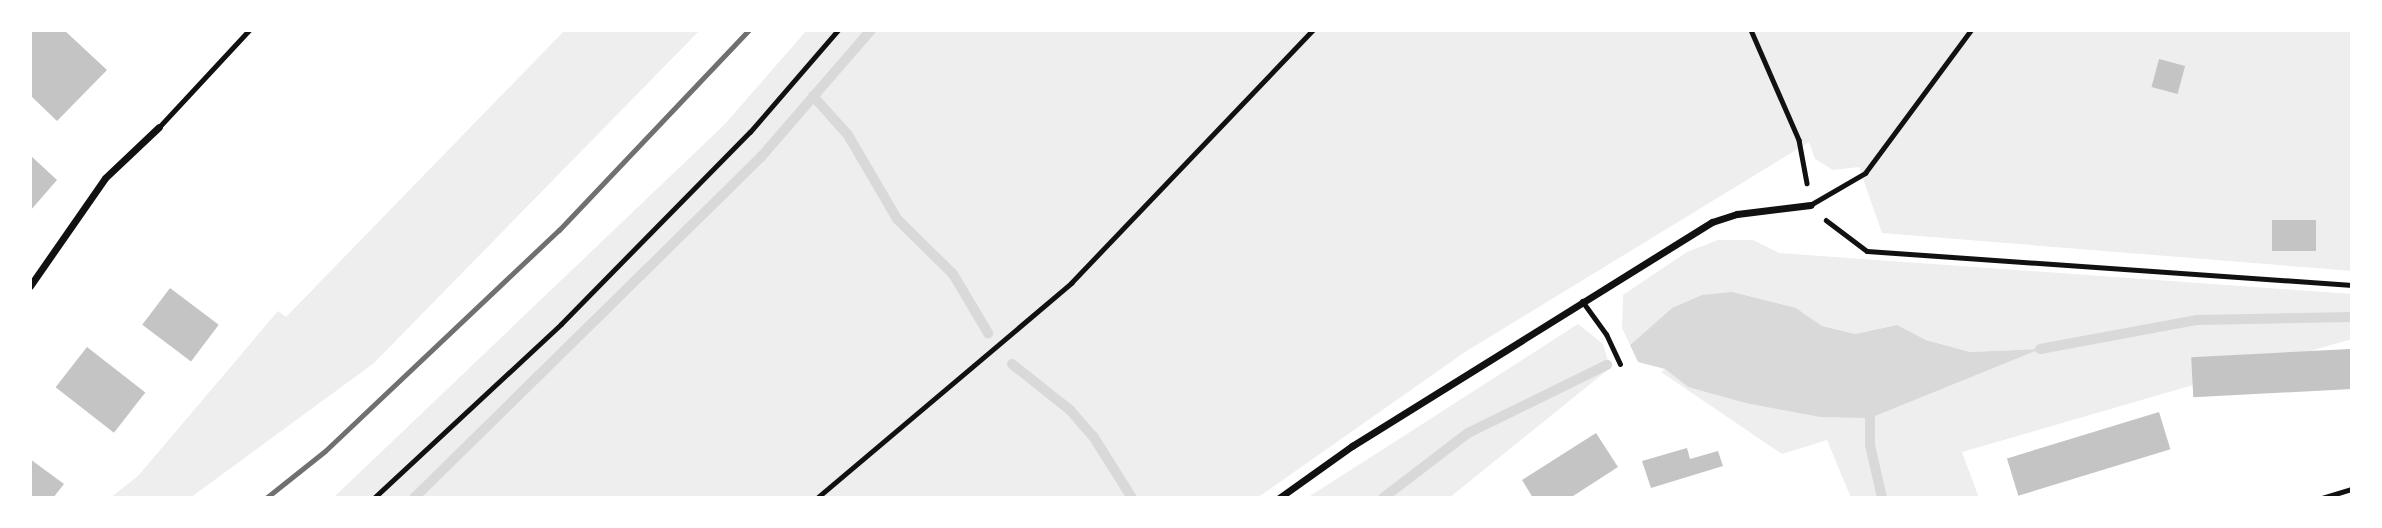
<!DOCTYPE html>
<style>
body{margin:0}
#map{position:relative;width:2382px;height:528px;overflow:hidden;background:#fff;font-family:"Noto Sans",sans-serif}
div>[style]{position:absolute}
.green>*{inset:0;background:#eee}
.water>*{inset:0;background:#d9d9d9}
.stream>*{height:10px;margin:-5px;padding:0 5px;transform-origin:5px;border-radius:5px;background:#d9d9d9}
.building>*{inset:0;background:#c4c4c4;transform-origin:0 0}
.path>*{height:4.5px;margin:-2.25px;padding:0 2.25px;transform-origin:2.25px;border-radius:2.25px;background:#111}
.service>*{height:5px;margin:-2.5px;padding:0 2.5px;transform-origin:2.5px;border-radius:2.5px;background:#111}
.minor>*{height:7px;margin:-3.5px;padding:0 3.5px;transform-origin:3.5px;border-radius:3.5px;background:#111}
.rail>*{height:5px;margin:-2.5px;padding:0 2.5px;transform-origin:2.5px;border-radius:2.5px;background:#707070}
span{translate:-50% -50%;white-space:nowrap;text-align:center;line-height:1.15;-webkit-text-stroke:5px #fff;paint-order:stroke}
.frame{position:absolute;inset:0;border:32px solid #fff;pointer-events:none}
</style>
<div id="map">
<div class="green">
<div style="clip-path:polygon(565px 30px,700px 30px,374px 363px,190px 498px,110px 498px,138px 476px,278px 311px,286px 317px)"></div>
<div style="clip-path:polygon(807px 30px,2352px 30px,2352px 271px,1882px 233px,1859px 167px,1833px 170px,1815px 159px,1809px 142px,1465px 352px,1257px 498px,333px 498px,725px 124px)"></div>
<div style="clip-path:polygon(1718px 240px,1753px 240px,1779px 253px,2352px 294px,2352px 339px,1962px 452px,1979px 498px,1851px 498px,1827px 440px,1782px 454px,1661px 372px,1665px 369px,1688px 387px,1820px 417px,1954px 381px,2037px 349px,1970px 352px,1926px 340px,1897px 325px,1855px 334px,1822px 326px,1796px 308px,1672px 308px,1630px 345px,1622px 328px,1623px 295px,1687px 252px)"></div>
<div style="clip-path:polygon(1578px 324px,1603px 344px,1610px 368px,1449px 498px,1307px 498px)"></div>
</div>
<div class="water">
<div style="clip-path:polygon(1732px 292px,1796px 308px,1822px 326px,1855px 334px,1897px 325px,1926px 340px,1970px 352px,2040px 349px,1870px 418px,1820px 417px,1746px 403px,1688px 387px,1665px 369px,1638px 362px,1630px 345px,1672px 308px,1702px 295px)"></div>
</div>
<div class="stream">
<div style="left:813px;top:96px;width:52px;rotate:48.1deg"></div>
<div style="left:848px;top:135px;width:97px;rotate:59.7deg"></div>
<div style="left:897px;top:219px;width:78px;rotate:44.5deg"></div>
<div style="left:953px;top:274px;width:69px;rotate:59.3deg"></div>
<div style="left:2040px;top:349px;width:160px;rotate:-10.5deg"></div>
<div style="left:2197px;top:320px;width:155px;rotate:-1.1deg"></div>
<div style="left:1012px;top:364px;width:74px;rotate:38.4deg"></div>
<div style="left:1070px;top:410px;width:35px;rotate:49deg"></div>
<div style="left:1093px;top:436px;width:73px;rotate:57.8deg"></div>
<div style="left:1870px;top:418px;width:27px;rotate:90deg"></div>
<div style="left:1870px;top:445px;width:54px;rotate:77.2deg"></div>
<div style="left:414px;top:498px;width:487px;rotate:-44.5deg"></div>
<div style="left:761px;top:157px;width:168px;rotate:-49.1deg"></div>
<div style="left:1383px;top:498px;width:107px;rotate:-37.4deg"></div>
<div style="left:1468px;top:433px;width:155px;rotate:-26.1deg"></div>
</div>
<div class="building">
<div style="clip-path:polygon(30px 30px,64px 30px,107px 70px,57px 121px,30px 95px)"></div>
<div style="left:2159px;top:59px;width:27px;height:29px;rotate:15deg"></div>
<div style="clip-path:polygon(30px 155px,57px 180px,30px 211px)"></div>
<div style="left:2272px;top:220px;width:44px;height:31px"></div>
<div style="left:170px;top:288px;width:61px;height:46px;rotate:37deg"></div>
<div style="left:87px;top:347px;width:74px;height:51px;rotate:38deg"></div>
<div style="left:2350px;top:349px;width:40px;height:159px;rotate:87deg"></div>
<div style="left:2159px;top:412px;width:39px;height:159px;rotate:73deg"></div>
<div style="clip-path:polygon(1596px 433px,1618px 467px,1570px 498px,1533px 498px,1522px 480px)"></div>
<div style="clip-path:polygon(1687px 448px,1690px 459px,1718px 451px,1723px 466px,1651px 488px,1642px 461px)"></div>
<div style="clip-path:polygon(30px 459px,64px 484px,53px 498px,30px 498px)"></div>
</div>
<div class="path">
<div style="left:1751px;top:30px;width:120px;rotate:66.4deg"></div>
<div style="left:1799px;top:140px;width:44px;rotate:79.5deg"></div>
<div style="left:1826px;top:220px;width:51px;rotate:37.1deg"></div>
<div style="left:1867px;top:251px;width:486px;rotate:4deg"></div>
<div style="left:374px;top:498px;width:255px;rotate:-42.9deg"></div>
<div style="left:561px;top:324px;width:269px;rotate:-45.5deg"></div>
<div style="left:750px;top:132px;width:135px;rotate:-49.2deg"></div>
<div style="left:817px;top:498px;width:333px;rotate:-40.2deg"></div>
<div style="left:1071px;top:283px;width:350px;rotate:-46.3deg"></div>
</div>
<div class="service">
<div style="left:159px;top:127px;width:132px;rotate:-47.1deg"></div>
<div style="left:1810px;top:205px;width:64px;rotate:-30.2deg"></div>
<div style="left:1865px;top:173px;width:178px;rotate:-53.5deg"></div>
<div style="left:1582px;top:301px;width:41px;rotate:54deg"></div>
<div style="left:1606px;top:334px;width:33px;rotate:65deg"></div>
<div style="left:2322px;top:498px;width:31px;rotate:-17deg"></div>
</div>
<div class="minor">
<div style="left:30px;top:286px;width:131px;rotate:-55.2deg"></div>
<div style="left:105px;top:178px;width:74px;rotate:-43.4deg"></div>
<div style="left:1279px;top:498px;width:90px;rotate:-35.5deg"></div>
<div style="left:1352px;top:446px;width:424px;rotate:-31.9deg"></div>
<div style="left:1712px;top:222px;width:26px;rotate:-18deg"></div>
<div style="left:1737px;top:214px;width:74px;rotate:-7deg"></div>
</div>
<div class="rail">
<div style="left:266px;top:498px;width:75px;rotate:-38.5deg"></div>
<div style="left:325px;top:451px;width:322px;rotate:-43.4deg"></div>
<div style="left:559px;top:230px;width:276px;rotate:-46.5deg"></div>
</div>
<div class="frame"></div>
</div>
